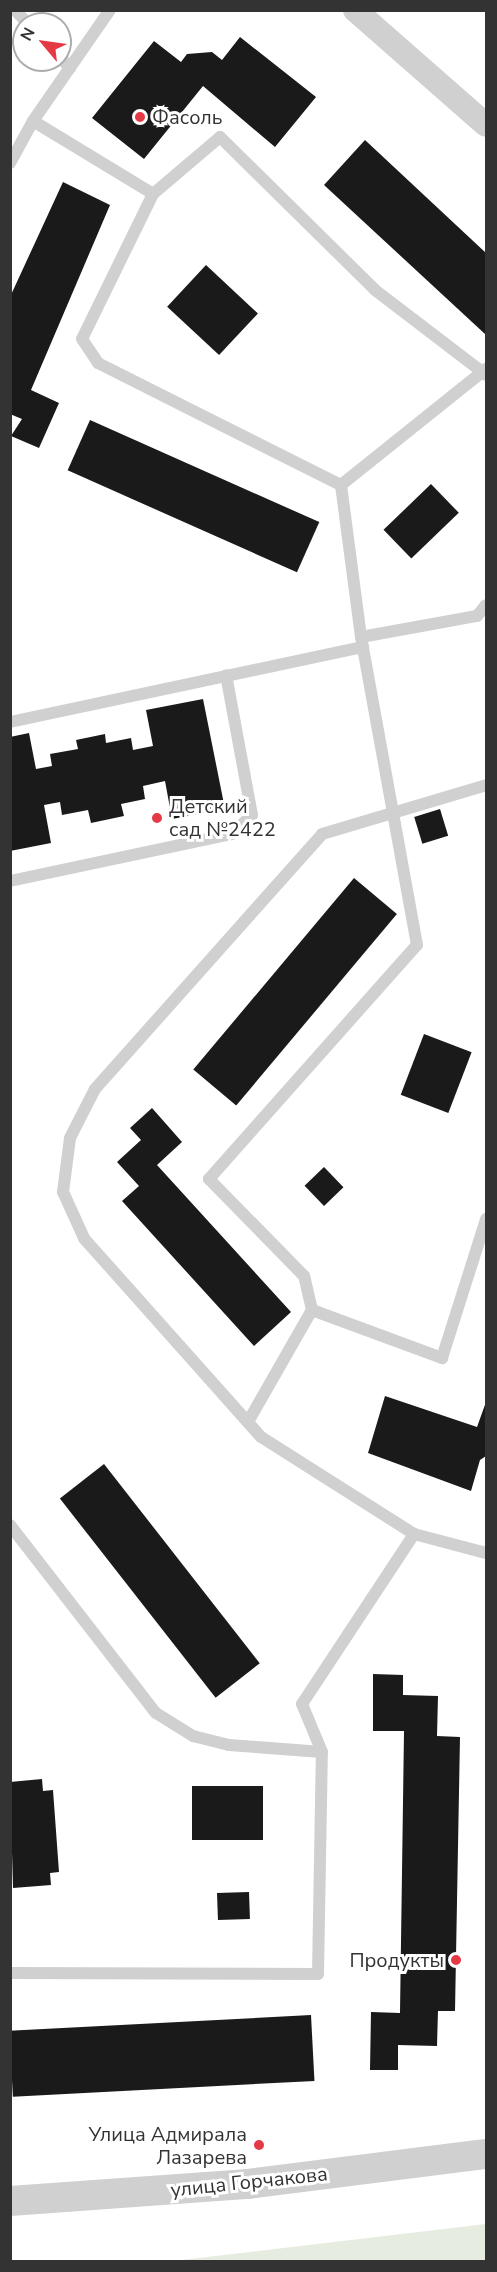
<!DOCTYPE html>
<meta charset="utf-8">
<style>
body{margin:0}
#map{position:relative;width:497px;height:2272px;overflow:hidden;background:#fff;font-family:"Nunito Sans",sans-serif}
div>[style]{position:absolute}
.green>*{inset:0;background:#e6ecdf}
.building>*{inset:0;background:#1a1a1a;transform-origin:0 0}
.service>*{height:12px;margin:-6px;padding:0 6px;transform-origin:6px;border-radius:6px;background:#d0d0d0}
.minor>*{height:24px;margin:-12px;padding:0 12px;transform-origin:12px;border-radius:12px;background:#d0d0d0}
.tertiary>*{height:30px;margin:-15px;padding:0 15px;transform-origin:15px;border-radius:15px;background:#d0d0d0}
.dots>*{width:16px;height:16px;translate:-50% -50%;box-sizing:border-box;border:3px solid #fff;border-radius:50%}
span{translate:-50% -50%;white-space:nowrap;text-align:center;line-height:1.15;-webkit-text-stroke:6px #fff;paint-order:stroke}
.poi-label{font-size:20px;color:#333}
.left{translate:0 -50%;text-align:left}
.right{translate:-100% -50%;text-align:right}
.street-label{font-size:20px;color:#333}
.frame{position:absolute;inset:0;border:12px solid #333;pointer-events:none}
.north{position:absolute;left:12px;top:12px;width:60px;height:60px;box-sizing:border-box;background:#fff;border:2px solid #adadad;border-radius:50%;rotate:299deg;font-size:16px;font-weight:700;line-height:24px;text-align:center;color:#333}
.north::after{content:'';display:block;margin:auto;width:21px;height:27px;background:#e63946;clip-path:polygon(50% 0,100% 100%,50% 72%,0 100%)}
</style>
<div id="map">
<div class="green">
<div style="clip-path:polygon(486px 2224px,486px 2261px,173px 2261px)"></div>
</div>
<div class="building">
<div style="clip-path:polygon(240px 37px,316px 97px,275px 147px,203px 86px,144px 159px,92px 118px,154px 41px,181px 62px,187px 54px,212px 52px,222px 60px)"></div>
<div style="clip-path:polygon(365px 140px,486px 253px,485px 334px,324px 185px)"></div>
<div style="clip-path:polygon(63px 182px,110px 205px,31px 390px,59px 403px,39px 448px,11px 436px,22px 419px,10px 414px,10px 297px)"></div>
<div style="left:206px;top:265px;width:71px;height:57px;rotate:43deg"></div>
<div style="left:90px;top:420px;width:251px;height:55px;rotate:24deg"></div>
<div style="left:431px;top:484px;width:40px;height:66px;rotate:46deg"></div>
<div style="clip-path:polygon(203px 699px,225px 809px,172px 819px,165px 781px,143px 786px,145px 799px,121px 804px,124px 816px,91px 823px,88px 810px,62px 815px,60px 802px,44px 805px,51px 843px,10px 851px,10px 737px,29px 733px,36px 769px,52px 766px,50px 754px,78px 749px,76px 740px,105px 734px,106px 743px,131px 738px,133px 750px,153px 746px,146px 710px)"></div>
<div style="left:440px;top:809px;width:28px;height:27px;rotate:73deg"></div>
<div style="left:354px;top:878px;width:56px;height:250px;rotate:40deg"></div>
<div style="left:424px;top:1034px;width:51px;height:65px;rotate:21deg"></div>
<div style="clip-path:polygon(152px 1108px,182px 1142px,157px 1165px,291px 1312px,254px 1346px,122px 1201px,139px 1186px,117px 1162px,141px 1140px,130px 1128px)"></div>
<div style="left:324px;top:1167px;width:28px;height:27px;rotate:46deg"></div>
<div style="clip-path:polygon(385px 1396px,477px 1427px,486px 1402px,486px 1456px,480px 1460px,471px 1491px,368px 1453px)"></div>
<div style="left:104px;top:1464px;width:253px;height:56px;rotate:52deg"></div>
<div style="clip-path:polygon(373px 1674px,403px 1675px,403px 1695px,438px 1696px,437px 1736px,460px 1737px,455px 2011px,438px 2011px,437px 2046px,398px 2045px,398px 2070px,370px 2070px,371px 2012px,400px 2013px,404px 1731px,373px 1731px)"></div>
<div style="clip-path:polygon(42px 1779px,43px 1791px,53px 1790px,59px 1872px,50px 1873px,51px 1885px,13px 1888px,10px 1782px)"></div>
<div style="left:263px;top:1786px;width:54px;height:71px;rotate:90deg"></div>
<div style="left:249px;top:1892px;width:27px;height:32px;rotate:88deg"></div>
<div style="left:311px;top:2015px;width:66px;height:302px;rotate:87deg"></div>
</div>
<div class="service">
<div style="left:15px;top:10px;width:19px;rotate:47deg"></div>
<div style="left:60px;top:57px;width:15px;rotate:48deg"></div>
<div style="left:33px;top:121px;width:140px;rotate:31.3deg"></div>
<div style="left:153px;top:194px;width:161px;rotate:116.1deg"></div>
<div style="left:82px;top:339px;width:29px;rotate:56deg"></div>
<div style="left:98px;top:363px;width:272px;rotate:26.7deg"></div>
<div style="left:10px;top:163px;width:48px;rotate:-61.3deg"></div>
<div style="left:33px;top:121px;width:135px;rotate:-55.3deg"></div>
<div style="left:153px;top:194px;width:88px;rotate:-40.4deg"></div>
<div style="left:220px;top:137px;width:218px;rotate:44.6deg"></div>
<div style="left:375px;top:290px;width:140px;rotate:37.4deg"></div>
<div style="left:341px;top:485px;width:186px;rotate:-38.7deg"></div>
<div style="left:361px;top:637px;width:118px;rotate:-10.3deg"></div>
<div style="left:477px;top:616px;width:14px;rotate:-51deg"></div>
<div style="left:10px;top:722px;width:361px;rotate:-12deg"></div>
<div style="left:10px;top:881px;width:227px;rotate:-12deg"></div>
<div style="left:232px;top:834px;width:28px;rotate:-44deg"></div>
<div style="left:252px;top:815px;width:142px;rotate:-100.5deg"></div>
<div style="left:312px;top:1310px;width:139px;rotate:20.3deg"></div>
<div style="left:442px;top:1358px;width:146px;rotate:-72.4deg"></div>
<div style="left:248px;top:1422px;width:129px;rotate:-60.3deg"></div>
<div style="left:312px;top:1310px;width:35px;rotate:-103deg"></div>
<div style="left:304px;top:1276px;width:136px;rotate:-134.4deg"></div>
<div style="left:209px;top:1179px;width:313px;rotate:-48.4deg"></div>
<div style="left:417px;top:945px;width:313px;rotate:-100.3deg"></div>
<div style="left:361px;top:637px;width:153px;rotate:-97.5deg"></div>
<div style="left:10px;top:1525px;width:238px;rotate:52.2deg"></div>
<div style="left:156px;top:1713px;width:44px;rotate:31.9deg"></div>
<div style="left:193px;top:1736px;width:37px;rotate:14deg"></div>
<div style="left:229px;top:1745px;width:93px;rotate:4.3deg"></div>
<div style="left:414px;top:1534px;width:74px;rotate:14.8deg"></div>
<div style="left:10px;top:1973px;width:308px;rotate:0.2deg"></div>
<div style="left:318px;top:1974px;width:222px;rotate:-89deg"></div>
<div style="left:322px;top:1752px;width:52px;rotate:-112.6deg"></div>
<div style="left:302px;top:1704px;width:204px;rotate:-56.6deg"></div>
<div style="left:414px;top:1534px;width:181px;rotate:-147.6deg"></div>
<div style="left:261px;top:1437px;width:266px;rotate:-131.7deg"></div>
<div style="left:84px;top:1238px;width:51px;rotate:-114.5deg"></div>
<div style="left:63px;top:1192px;width:54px;rotate:-82.6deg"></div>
<div style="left:70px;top:1138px;width:55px;rotate:-63deg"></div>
<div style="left:95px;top:1089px;width:341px;rotate:-48.3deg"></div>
<div style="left:322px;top:834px;width:171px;rotate:-16.6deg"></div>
</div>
<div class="minor">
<div style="left:355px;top:10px;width:174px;rotate:41.3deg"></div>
</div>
<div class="tertiary">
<div style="left:10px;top:2201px;width:239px;rotate:-4.1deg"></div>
<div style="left:248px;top:2184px;width:240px;rotate:-7.2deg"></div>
</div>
<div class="dots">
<div style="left:140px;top:117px;background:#e63946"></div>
<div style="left:157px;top:818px;background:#e63946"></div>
<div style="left:456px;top:1960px;background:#e63946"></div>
<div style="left:259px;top:2145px;background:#e63946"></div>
</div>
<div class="poi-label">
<span class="left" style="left:152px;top:117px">Фасоль</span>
<span class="left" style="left:169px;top:818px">Детский<br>сад №2422</span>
<span class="right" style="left:444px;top:1960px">Продукты</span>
<span class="right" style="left:247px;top:2146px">Улица Адмирала<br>Лазарева</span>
</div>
<div class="street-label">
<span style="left:249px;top:2182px;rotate:-6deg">улица Горчакова</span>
</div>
<div class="frame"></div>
<div class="north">N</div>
</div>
